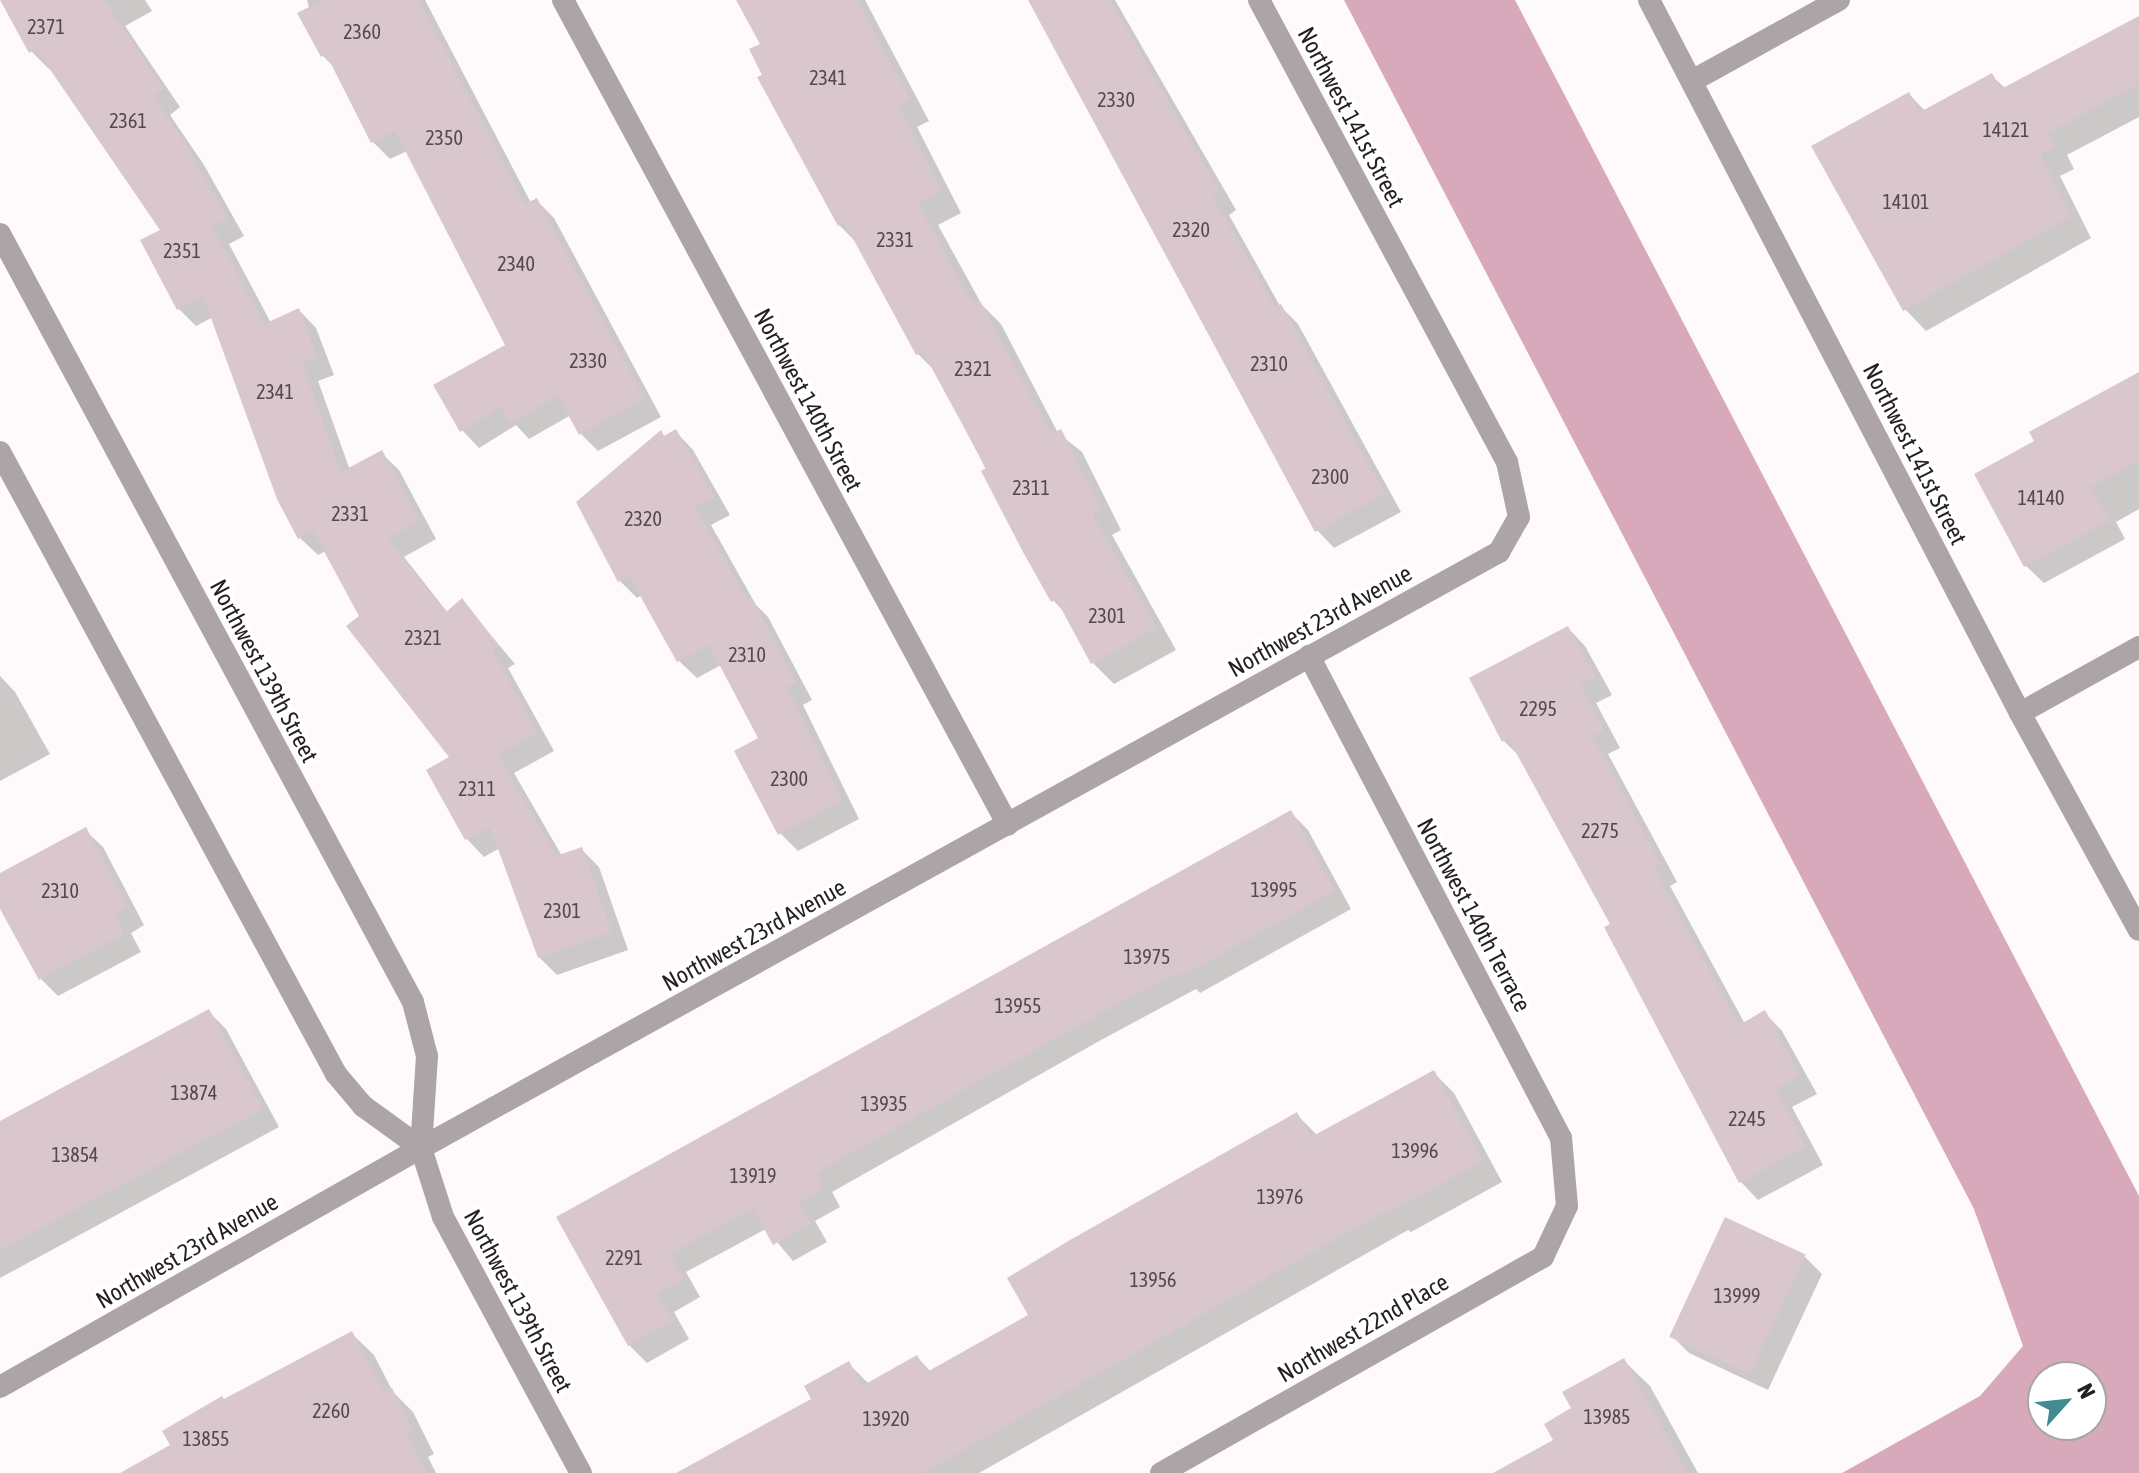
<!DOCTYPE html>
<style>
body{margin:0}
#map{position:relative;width:2139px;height:1473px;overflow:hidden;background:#fefafb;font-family:"Asap Condensed",sans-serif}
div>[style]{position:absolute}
.water>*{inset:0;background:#d7a9ba}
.shadow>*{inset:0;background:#0003}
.building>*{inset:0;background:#dac7cd;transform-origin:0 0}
.minor>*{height:22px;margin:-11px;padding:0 11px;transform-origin:11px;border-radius:11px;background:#aca4a7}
span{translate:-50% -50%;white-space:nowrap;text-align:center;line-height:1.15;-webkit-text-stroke:8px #fff;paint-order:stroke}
.number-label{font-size:20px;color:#53494c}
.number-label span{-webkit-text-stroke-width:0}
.street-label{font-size:24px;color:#261f21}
.north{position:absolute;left:2027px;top:1361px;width:80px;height:80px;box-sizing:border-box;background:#fff;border:2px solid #a8a5a6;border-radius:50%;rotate:63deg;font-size:22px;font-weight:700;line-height:32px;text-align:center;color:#261f21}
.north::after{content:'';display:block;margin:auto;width:28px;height:36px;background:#438a92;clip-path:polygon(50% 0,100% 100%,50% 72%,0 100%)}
</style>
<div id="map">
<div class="water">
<div style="clip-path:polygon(evenodd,1344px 0,1515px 0,2139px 1196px,2139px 1473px,1842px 1473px,1980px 1396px,2023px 1346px,1974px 1209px,1344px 0,2043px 1377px,2091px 1377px,2091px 1425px,2043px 1425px,2043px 1377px)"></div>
</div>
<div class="shadow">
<div style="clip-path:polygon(3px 0,145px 0,152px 11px,125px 26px,180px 107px,170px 115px,204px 165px,244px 236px,229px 244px,271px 323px,299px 310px,316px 328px,334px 375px,318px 381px,350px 470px,381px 453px,399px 470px,436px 539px,404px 557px,448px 613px,462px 601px,515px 664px,508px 668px,554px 751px,514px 773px,562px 856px,581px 849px,599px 867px,628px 950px,557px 975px,539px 957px,500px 848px,484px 857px,467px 839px,452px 758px,361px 617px,326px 551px,318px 555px,300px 538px,213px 317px,196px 326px,178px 308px,163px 230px,51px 67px,49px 69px,31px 51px)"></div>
<div style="clip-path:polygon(307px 0,425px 0,531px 203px,536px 200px,554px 218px,661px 417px,598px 451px,581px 434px,571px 415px,529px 439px,516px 425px,479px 448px,462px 430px,508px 346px,407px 151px,390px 159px,373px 142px,335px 68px,323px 56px)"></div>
<div style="clip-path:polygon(739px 0,865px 0,929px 121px,917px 127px,961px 213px,938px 225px,982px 305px,1001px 324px,1058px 433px,1082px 452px,1121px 530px,1112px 535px,1176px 650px,1114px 684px,1093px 663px,1066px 614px,1053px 600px,936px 372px,918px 354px,860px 246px,839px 225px,765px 76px,762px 44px)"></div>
<div style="clip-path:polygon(1030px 0,1115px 0,1236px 210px,1229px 215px,1280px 306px,1298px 324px,1401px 512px,1334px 548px,1317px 530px)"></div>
<div style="clip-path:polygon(2139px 18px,2139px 117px,2067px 155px,2074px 169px,2060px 176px,2091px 238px,1926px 331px,1905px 309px,1909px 94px,1925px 111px,1991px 75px,2006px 89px)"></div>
<div style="clip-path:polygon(2139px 374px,2139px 509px,2116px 522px,2125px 539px,2044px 583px,2026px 566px,2037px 442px)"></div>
<div style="clip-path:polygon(676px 432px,693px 450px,730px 515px,711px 525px,756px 605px,768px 617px,812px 700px,803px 705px,859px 819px,798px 851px,780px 833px,761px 738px,721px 665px,697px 678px,679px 661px,642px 595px,637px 598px,619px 580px,661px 433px,666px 437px)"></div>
<div style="clip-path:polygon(1568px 628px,1585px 646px,1612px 695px,1596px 703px,1620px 748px,1608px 754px,1677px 882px,1670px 886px,1745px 1024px,1765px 1013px,1782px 1031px,1817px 1094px,1792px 1107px,1823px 1165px,1758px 1200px,1741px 1182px,1675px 1061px,1612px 924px,1522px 759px,1504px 741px)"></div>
<div style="clip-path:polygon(0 676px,15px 692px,50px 754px,0 781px)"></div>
<div style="clip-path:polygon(1290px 812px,1308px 830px,1351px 909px,1200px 993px,1196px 989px,1101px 1040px,832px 1192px,840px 1207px,815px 1221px,827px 1242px,793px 1261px,766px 1229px,686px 1272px,700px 1297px,674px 1312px,689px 1339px,647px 1363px,629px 1345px,558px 1218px)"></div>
<div style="clip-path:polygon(85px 830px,103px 847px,144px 925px,131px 933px,141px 952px,58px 996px,41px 979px,0 905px,0 875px)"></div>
<div style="clip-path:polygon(208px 1011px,226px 1029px,279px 1127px,0 1278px,0 1125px)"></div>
<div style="clip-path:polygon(1433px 1072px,1454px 1093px,1502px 1182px,1411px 1232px,1408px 1230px,979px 1473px,696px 1473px,813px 1400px,849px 1364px,869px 1384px,917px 1357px,931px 1372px,1030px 1316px,1297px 1115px,1318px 1136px)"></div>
<div style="clip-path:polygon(1804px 1256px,1822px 1274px,1768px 1390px,1689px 1353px,1672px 1336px)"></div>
<div style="clip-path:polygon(352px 1334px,374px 1355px,393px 1392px,413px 1412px,434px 1454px,428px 1457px,436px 1473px,124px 1473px,172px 1445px,225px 1401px)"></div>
<div style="clip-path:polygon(1624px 1361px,1650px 1386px,1698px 1473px,1501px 1473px,1555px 1440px,1574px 1409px)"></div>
</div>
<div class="building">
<div style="clip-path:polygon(0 0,104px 0,164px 89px,154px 96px,186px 145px,228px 218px,212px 226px,264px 324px,299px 308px,317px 358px,302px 363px,341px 472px,382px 450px,420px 521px,388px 539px,446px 612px,462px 598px,499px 646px,492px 650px,538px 733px,498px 755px,556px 856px,582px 847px,612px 932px,538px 958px,490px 827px,465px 840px,426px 770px,449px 757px,346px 626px,359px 616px,313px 531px,298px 539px,277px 499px,203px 296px,177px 310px,140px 240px,160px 230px,36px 49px,29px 53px)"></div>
<div style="clip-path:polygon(323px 0,419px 0,525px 204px,537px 198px,645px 399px,579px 435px,558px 396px,510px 423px,502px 407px,460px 432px,433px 385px,505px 345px,395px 131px,371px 143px,326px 54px,321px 57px,297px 13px)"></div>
<div style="clip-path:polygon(736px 0,857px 0,910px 99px,898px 106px,941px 191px,918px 204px,973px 304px,980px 301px,1051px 434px,1061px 429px,1102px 509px,1092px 514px,1157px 628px,1091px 664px,1056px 599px,1051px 602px,1023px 552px,981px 471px,986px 468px,923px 352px,916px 355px,844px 222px,838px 226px,757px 77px,762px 75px,749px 49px,760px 44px)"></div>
<div style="clip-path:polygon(1028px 0,1110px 0,1220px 192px,1213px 197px,1275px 307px,1281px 304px,1385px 494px,1315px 532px)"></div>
<div style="clip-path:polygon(2139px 16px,2139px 84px,2047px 134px,2054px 147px,2040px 154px,2071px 216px,1903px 311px,1811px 146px,1909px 92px,1920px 112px,1992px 73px,2001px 89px)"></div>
<div style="clip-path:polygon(2139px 372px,2139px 461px,2091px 487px,2109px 521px,2024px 567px,1974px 474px,2034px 441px,2029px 432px)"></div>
<div style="clip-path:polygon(676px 429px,714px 497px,695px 507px,747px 599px,751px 597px,796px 682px,787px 687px,843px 801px,778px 835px,734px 751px,758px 738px,709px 645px,677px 662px,629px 576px,618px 582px,576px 502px,661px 430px,664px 436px)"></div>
<div style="clip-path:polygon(1568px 626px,1596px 677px,1580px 685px,1604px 730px,1592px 736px,1661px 864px,1654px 868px,1739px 1025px,1765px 1010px,1800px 1076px,1776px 1089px,1806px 1147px,1739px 1183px,1604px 927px,1610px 924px,1508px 738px,1502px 742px,1469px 678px)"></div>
<div style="clip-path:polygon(1291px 810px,1335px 891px,1180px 977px,1178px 972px,1083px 1023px,816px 1173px,824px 1188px,799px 1203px,811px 1224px,773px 1245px,753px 1209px,670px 1254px,684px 1279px,658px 1294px,673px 1321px,628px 1346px,556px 1217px)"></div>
<div style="clip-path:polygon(86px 827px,128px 907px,115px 915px,124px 934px,39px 980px,0 909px,0 873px)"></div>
<div style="clip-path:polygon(209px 1009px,263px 1109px,0 1250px,0 1121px)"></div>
<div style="clip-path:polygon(1434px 1070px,1483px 1161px,1388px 1213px,1387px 1210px,923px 1473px,676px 1473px,811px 1399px,804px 1386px,849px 1361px,862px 1386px,917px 1355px,927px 1372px,1028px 1315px,1007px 1278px,1070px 1240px,1297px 1112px,1311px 1137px)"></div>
<div style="left:1725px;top:1217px;width:89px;height:132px;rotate:25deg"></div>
<div style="clip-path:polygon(352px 1331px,384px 1391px,392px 1388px,414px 1432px,407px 1435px,428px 1473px,120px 1473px,170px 1445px,162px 1431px,222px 1396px,224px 1399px)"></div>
<div style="clip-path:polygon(1624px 1358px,1688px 1473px,1493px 1473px,1553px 1440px,1544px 1424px,1571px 1408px,1562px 1392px)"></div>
</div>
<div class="minor">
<div style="left:563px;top:0;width:937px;rotate:61.66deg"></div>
<div style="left:1649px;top:0;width:804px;rotate:62.51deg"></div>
<div style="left:2020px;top:713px;width:247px;rotate:61.3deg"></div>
<div style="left:1692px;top:81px;width:168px;rotate:-28.9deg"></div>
<div style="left:0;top:234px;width:872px;rotate:61.73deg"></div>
<div style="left:413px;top:1002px;width:56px;rotate:75.5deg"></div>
<div style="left:427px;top:1056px;width:92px;rotate:93.7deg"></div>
<div style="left:421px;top:1148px;width:72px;rotate:72.3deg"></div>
<div style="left:443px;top:1217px;width:291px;rotate:61.7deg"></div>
<div style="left:0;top:452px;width:707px;rotate:61.62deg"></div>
<div style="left:336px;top:1074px;width:42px;rotate:49.8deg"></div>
<div style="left:363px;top:1106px;width:72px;rotate:35.9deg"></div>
<div style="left:2020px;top:713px;width:136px;rotate:-29deg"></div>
<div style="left:0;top:1387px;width:484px;rotate:-29.6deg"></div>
<div style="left:421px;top:1148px;width:1232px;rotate:-28.94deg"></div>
<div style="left:1499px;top:552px;width:40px;rotate:-60.3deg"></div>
<div style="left:1519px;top:517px;width:56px;rotate:-102.3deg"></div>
<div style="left:1507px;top:462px;width:524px;rotate:-118.23deg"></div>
<div style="left:1161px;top:1473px;width:439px;rotate:-29.5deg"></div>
<div style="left:1543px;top:1257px;width:56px;rotate:-64.8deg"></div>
<div style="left:1567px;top:1206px;width:68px;rotate:-95deg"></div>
<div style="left:1561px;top:1138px;width:544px;rotate:-117.6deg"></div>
</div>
<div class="number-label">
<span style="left:46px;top:26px">2371</span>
<span style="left:362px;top:31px">2360</span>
<span style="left:828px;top:77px">2341</span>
<span style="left:1116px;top:99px">2330</span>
<span style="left:128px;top:120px">2361</span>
<span style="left:2006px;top:129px">14121</span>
<span style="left:444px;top:137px">2350</span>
<span style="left:1906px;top:201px">14101</span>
<span style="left:1191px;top:229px">2320</span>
<span style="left:895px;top:239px">2331</span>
<span style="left:182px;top:250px">2351</span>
<span style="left:516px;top:263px">2340</span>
<span style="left:588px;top:360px">2330</span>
<span style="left:1269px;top:363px">2310</span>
<span style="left:973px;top:368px">2321</span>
<span style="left:275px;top:391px">2341</span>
<span style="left:1330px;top:476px">2300</span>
<span style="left:1031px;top:487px">2311</span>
<span style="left:2041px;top:497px">14140</span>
<span style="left:350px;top:513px">2331</span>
<span style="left:643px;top:518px">2320</span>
<span style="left:1107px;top:615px">2301</span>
<span style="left:423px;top:637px">2321</span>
<span style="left:747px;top:654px">2310</span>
<span style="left:1538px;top:708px">2295</span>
<span style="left:789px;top:778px">2300</span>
<span style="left:477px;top:788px">2311</span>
<span style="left:1600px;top:830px">2275</span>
<span style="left:1274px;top:889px">13995</span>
<span style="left:60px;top:890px">2310</span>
<span style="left:562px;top:910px">2301</span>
<span style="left:1147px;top:956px">13975</span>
<span style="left:1018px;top:1005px">13955</span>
<span style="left:194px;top:1092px">13874</span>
<span style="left:884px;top:1103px">13935</span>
<span style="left:1747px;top:1118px">2245</span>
<span style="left:1415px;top:1150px">13996</span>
<span style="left:75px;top:1154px">13854</span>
<span style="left:753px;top:1175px">13919</span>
<span style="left:1280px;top:1196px">13976</span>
<span style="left:624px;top:1257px">2291</span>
<span style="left:1153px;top:1279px">13956</span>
<span style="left:1737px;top:1295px">13999</span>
<span style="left:331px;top:1410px">2260</span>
<span style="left:1607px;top:1416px">13985</span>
<span style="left:886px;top:1418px">13920</span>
<span style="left:206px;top:1438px">13855</span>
</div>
<div class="street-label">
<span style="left:1351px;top:117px;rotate:62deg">Northwest 141st Street</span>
<span style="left:808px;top:400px;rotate:62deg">Northwest 140th Street</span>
<span style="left:1915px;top:454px;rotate:63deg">Northwest 141st Street</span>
<span style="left:1320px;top:621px;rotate:-29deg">Northwest 23rd Avenue</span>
<span style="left:264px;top:671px;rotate:62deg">Northwest 139th Street</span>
<span style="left:1474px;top:915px;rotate:62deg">Northwest 140th Terrace</span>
<span style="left:754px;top:935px;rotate:-29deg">Northwest 23rd Avenue</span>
<span style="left:187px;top:1251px;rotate:-30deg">Northwest 23rd Avenue</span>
<span style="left:518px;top:1301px;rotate:62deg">Northwest 139th Street</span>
<span style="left:1363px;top:1328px;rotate:-30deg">Northwest 22nd Place</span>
</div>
<div class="north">N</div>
</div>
